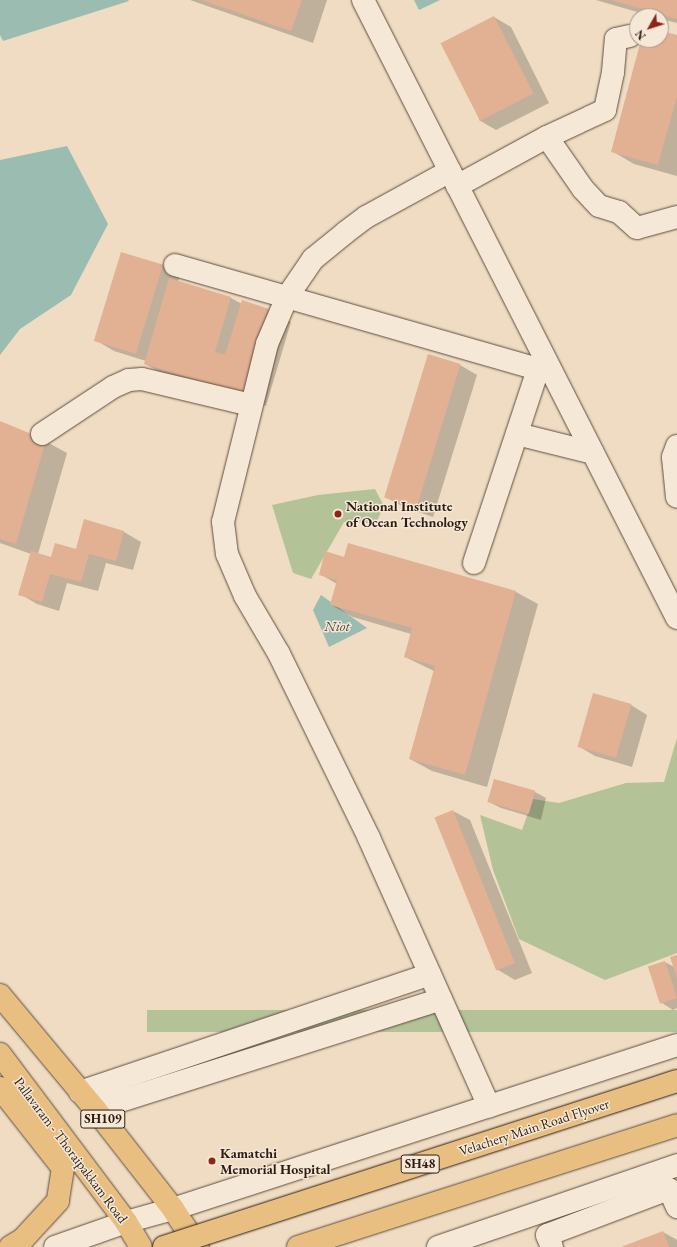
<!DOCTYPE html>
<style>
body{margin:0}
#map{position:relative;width:677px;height:1247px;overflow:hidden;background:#efdcc2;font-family:"EB Garamond",serif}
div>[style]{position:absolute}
.green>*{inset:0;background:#b4c298;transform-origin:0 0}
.water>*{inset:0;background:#9abcb1}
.shadow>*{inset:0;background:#0003}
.building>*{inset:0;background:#e2b092;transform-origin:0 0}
.roads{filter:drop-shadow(0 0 1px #5e4c3e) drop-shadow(0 0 1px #5e4c3e)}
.minor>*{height:22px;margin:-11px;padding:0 11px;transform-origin:11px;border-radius:11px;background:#f5e8d7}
.major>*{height:22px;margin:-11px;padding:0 11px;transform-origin:11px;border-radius:11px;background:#e8be81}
.bridges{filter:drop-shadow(0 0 1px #2d1c12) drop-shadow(0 0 1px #2d1c12)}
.major-bridge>*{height:22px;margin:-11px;padding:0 11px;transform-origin:11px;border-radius:11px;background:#e8be81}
.dots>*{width:11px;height:11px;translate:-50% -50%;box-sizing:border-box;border:2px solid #f5e8d7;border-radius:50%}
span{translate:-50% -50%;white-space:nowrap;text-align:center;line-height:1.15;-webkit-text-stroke:3px #f5e8d7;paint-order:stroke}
.shield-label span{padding:1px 3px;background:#f5e8d7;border:1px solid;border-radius:3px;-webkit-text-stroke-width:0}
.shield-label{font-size:13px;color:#2d1c12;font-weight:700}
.poi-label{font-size:14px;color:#2d1c12;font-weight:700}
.left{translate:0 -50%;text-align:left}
.street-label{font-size:14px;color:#2d1c12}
.water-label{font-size:15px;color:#4e4c42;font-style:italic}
.north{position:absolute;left:629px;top:8px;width:40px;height:40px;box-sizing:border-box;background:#f5e8d7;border:1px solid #a59688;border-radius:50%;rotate:231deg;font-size:11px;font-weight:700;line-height:16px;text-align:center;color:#2d1c12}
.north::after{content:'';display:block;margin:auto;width:14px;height:18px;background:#8f2418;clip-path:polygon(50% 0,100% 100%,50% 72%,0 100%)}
</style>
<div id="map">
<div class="green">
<div style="clip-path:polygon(375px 489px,384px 506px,376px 523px,344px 522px,311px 579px,293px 573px,272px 505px,318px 495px)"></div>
<div style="clip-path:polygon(677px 738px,677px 953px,605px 980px,519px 939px,493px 870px,480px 815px,522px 830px,533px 799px,559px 803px,626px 783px,664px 782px)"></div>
<div style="left:677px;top:1010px;width:22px;height:530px;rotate:90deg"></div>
</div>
<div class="water">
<div style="clip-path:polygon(0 0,128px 0,129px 1px,3px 41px,0 35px)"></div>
<div style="clip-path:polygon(414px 0,440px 0,419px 10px)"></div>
<div style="clip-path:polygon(67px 146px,108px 224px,71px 295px,20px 329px,0 355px,0 160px)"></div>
<div style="clip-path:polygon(321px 595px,367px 628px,329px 647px,313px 610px)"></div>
</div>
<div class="shadow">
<div style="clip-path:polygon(190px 0,327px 0,313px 43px)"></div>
<div style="clip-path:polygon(596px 0,677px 0,677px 23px,661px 19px,661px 16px,651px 16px)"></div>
<div style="clip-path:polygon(494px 17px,511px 27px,549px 103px,496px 130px,479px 120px)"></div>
<div style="clip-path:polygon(661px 32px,677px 37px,677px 176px,634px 164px,612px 151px,642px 40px,661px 40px)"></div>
<div style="clip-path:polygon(122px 254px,163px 265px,180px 275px,178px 282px,231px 298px,242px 304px,269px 310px,291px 322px,266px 406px,167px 376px,145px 364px,146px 361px,114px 351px,97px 341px)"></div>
<div style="clip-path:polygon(460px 365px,477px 375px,433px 517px,402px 506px,385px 497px)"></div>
<div style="clip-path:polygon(0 422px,45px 441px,67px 453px,38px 554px,51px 558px,76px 550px,84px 521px,124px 532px,141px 542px,133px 570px,106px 563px,98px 591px,67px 583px,59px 611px,37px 604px,20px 594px,31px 554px,0 543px)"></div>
<div style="clip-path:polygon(345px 558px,516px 592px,538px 604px,487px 787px,432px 771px,410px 759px,434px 671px,405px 657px,411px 634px,353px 617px,331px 605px,337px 584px,320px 574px)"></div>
<div style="clip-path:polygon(631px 705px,647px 715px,632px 767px,595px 756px,578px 746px)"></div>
<div style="clip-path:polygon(495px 780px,535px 792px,546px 798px,541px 820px,501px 808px,489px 802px)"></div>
<div style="clip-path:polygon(453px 811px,470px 820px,532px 973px,515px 980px,498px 970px)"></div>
<div style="clip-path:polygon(677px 956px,677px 1008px,673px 1010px,662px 1003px,649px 967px,665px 962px,674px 967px)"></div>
<div style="clip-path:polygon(663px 1232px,677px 1240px,677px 1247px,623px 1247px)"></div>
</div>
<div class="building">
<div style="clip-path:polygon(201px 0,302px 0,291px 31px)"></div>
<div style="clip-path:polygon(611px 0,677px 0,677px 19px)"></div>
<div style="left:494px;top:16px;width:87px;height:60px;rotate:63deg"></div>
<div style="clip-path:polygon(661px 31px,677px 35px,677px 96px,658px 165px,611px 152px,641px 40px,661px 40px)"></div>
<div style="left:121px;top:252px;width:44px;height:93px;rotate:17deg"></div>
<div style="clip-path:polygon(169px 278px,231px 297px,215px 352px,225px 355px,242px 300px,269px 309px,244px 394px,144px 364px)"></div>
<div style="left:428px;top:354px;width:34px;height:150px;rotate:17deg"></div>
<div style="clip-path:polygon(0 421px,46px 440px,16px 544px,0 539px)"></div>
<div style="clip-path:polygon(84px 519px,124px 531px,116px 561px,89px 554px,81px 582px,50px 574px,42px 602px,18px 595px,31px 551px,51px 557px,55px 543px,76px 549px)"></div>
<div style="clip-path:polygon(348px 543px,516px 591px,465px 775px,409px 759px,435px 666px,404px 657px,412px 628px,330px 605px,337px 580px,319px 575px,325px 551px,344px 557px)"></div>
<div style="left:593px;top:693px;width:40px;height:56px;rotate:16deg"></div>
<div style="left:494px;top:779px;width:43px;height:24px;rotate:16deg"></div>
<div style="left:453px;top:810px;width:165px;height:20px;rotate:68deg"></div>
<div style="clip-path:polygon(677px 955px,677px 978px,670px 957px)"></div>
<div style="left:665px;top:961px;width:39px;height:18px;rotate:72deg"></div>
<div style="clip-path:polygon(663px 1231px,669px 1247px,621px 1247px)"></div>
</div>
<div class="roads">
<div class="minor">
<div style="left:363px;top:0;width:693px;rotate:63.07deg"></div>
<div style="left:547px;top:137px;width:64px;rotate:-25deg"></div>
<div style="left:605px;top:110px;width:39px;rotate:-78deg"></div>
<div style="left:613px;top:72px;width:33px;rotate:-85deg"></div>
<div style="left:616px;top:39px;width:14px;rotate:-12deg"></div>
<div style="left:450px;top:171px;width:96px;rotate:151.3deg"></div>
<div style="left:366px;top:217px;width:26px;rotate:143deg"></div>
<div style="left:345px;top:233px;width:41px;rotate:140.9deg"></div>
<div style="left:313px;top:259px;width:46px;rotate:124.4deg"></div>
<div style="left:287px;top:297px;width:51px;rotate:113.1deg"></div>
<div style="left:267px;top:344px;width:183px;rotate:103.9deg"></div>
<div style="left:223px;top:522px;width:32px;rotate:83deg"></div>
<div style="left:227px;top:554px;width:46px;rotate:66.8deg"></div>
<div style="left:245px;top:596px;width:67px;rotate:59.6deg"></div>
<div style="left:279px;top:654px;width:205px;rotate:63.9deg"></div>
<div style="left:369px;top:838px;width:294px;rotate:65.9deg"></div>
<div style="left:457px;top:186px;width:102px;rotate:-28.6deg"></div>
<div style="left:547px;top:137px;width:63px;rotate:55.3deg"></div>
<div style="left:583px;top:189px;width:23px;rotate:47deg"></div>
<div style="left:599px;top:206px;width:21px;rotate:17deg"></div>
<div style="left:619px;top:212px;width:24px;rotate:42deg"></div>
<div style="left:637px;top:228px;width:41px;rotate:-15.4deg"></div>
<div style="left:175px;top:265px;width:392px;rotate:16deg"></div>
<div style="left:42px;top:434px;width:85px;rotate:-33.5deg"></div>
<div style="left:113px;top:387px;width:17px;rotate:-24deg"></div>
<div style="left:129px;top:380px;width:13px;rotate:-4deg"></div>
<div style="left:142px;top:379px;width:112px;rotate:13.4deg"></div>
<div style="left:517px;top:434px;width:78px;rotate:14deg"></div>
<div style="left:677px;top:446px;width:12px;rotate:110deg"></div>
<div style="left:673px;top:457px;width:40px;rotate:84.3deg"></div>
<div style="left:474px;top:563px;width:204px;rotate:-71.7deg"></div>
<div style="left:80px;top:1092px;width:369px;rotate:-18.6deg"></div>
<div style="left:95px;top:1109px;width:363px;rotate:-17.6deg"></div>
<div style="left:55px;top:1247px;width:75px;rotate:-19.4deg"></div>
<div style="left:126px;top:1222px;width:49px;rotate:-15.5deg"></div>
<div style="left:173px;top:1209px;width:530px;rotate:-18.02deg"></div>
<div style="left:438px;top:1247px;width:253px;rotate:-18.9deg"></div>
<div style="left:552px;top:1247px;width:13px;rotate:-113deg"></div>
<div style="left:547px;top:1235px;width:130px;rotate:-20.7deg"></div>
<div style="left:669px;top:1189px;width:20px;rotate:66deg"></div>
</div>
<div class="major">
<div style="left:0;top:995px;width:148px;rotate:50.2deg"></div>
<div style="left:95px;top:1109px;width:127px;rotate:52deg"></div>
<div style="left:173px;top:1209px;width:45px;rotate:56.7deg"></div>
<div style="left:0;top:1054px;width:210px;rotate:53.1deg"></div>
<div style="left:126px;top:1222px;width:29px;rotate:59deg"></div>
<div style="left:0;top:1088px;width:102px;rotate:51.8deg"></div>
<div style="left:63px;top:1168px;width:33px;rotate:99deg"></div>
<div style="left:58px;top:1201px;width:52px;rotate:132.6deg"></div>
<div style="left:23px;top:1239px;width:15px;rotate:148deg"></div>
<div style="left:298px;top:1247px;width:398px;rotate:-17.8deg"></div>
</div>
</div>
<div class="bridges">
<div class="major-bridge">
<div style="left:164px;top:1247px;width:539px;rotate:-17.93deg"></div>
</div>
</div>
<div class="dots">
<div style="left:338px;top:514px;background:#8f2418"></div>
<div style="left:212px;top:1161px;background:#8f2418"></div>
</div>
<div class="shield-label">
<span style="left:103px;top:1119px">SH109</span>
<span style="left:420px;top:1164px">SH48</span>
</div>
<div class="poi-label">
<span class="left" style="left:346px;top:514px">National Institute<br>of Ocean Technology</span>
<span class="left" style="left:220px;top:1161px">Kamatchi<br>Memorial Hospital</span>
</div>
<div class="street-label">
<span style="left:534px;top:1127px;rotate:-18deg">Velachery Main Road Flyover</span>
<span style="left:71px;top:1150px;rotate:53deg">Pallavaram - Thoraipakkam Road</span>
</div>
<div class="water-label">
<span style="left:337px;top:626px">Niot</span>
</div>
<div class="north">N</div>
</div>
